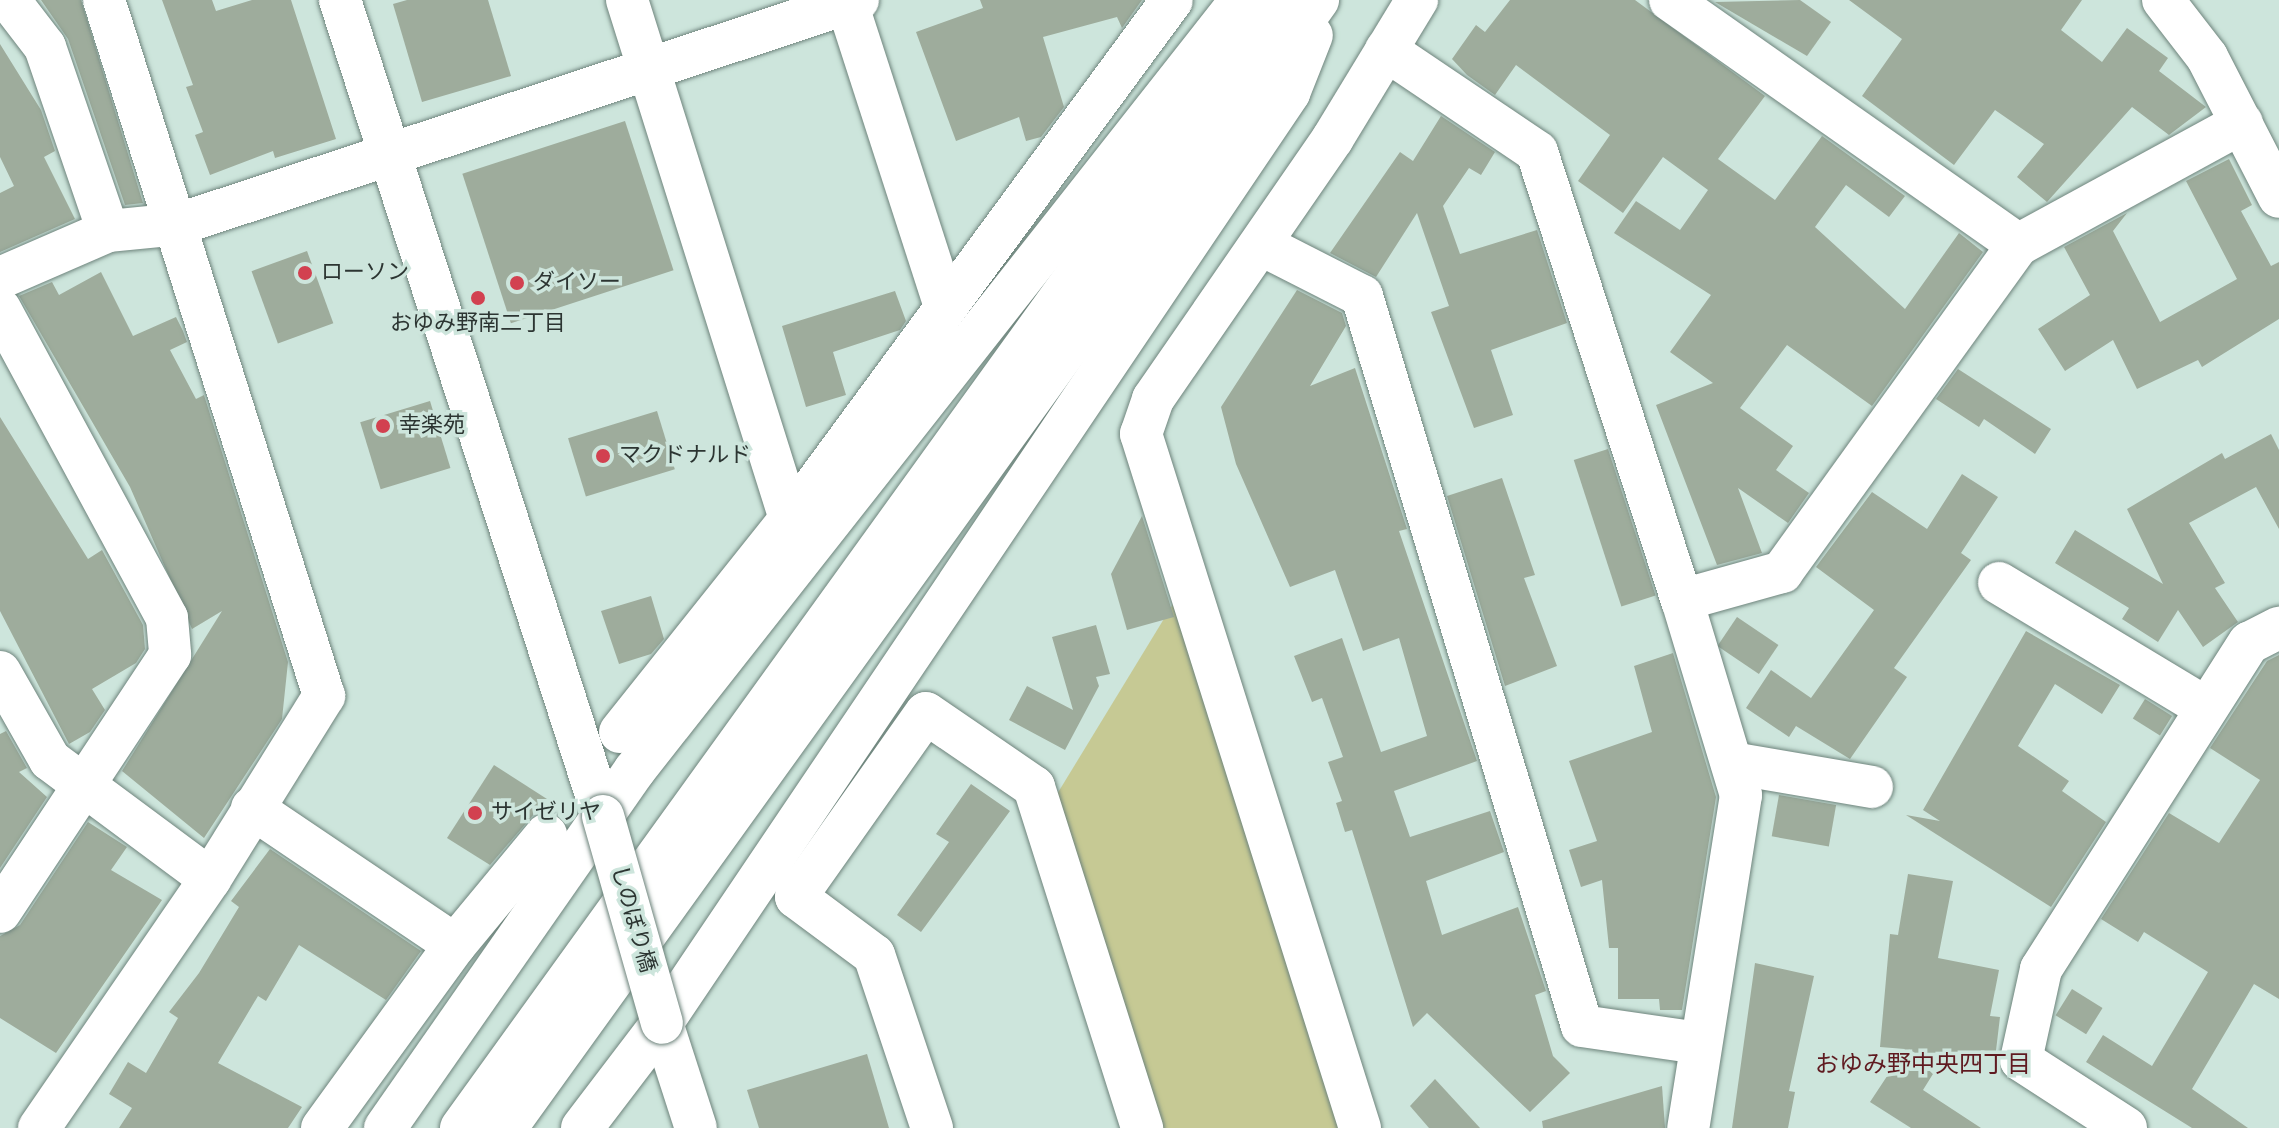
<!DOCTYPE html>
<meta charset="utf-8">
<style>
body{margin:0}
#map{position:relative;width:2279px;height:1128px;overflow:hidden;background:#cde5dc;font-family:Karla,"Noto Sans JP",sans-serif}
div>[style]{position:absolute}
.green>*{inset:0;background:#c6c994}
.building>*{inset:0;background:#9eac9c;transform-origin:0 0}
.roads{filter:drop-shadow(0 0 2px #6e847c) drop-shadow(0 0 2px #6e847c)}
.minor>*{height:42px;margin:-21px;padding:0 21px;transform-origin:21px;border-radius:21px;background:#fff}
.bridges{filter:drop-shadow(0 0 2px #6e847c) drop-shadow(0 0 2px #6e847c)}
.minor-bridge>*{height:42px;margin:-21px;padding:0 21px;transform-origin:21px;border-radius:21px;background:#fff}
.dots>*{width:22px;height:22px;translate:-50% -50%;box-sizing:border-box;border:4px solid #cde5dc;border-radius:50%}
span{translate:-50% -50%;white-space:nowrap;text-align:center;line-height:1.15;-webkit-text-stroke:7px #cde5dc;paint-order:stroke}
.poi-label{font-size:22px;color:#2c3532}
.left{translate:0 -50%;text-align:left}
.street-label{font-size:22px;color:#2c3532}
.neighbourhood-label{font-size:24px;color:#5f1a20}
</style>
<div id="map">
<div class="green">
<div style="clip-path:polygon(1173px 604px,1344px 1128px,1151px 1128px,1051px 804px)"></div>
</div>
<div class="building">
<div style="clip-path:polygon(41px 0,81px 0,143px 203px,125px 205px,68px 39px)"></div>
<div style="clip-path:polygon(162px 0,212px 0,216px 11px,252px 0,291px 0,336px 139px,275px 158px,273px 151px,210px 175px,195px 135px,203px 132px,186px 87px,193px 85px)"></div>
<div style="clip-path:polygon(407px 0,488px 0,511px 76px,422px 102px,393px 4px)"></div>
<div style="clip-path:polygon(980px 0,1142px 0,1122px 28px,1117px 17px,1043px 37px,1064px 107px,1041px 137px,1026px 141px,1019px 117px,956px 141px,916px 32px,983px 8px)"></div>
<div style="clip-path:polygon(1510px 0,1635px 0,1765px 96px,1718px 159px,1775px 200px,1822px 136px,1905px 196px,1889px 217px,1846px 185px,1815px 227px,1905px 309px,1959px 233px,1983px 252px,1872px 406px,1787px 345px,1740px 408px,1793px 446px,1776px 470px,1809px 493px,1788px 523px,1738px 488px,1762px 553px,1717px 565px,1656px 405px,1713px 383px,1670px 352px,1711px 295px,1614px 233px,1636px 201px,1680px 230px,1708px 190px,1663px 157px,1623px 213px,1578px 181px,1610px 135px,1516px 65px,1495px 95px,1467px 75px,1452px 59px,1476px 25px,1485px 32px)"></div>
<div style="clip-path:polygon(1800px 0,1831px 22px,1807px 56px,1715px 2px)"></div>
<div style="clip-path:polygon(1849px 0,2082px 0,2061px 30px,2102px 62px,2127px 28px,2168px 58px,2159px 71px,2206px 107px,2169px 135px,2132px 107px,2047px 202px,2017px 177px,2044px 144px,1995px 110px,1954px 165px,1862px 96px,1902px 39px)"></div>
<div style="clip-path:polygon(0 44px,41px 110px,55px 151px,44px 157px,75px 219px,0 252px,0 193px,14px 186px,0 157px)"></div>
<div style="clip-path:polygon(1441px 116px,1495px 152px,1481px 175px,1469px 168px,1443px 206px,1460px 254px,1537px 230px,1567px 323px,1491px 350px,1513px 415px,1474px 428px,1431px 312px,1449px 306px,1417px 213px,1376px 277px,1330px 253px,1400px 152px,1413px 161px)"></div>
<div style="left:625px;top:121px;width:157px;height:171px;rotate:72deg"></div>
<div style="clip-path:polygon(2229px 159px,2252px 205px,2241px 211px,2271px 266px,2279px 262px,2279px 319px,2202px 367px,2198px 360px,2137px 389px,2113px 340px,2065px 371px,2038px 329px,2090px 295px,2064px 247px,2127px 213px,2113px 231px,2160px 322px,2237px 279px,2186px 181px)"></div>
<div style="left:307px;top:251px;width:77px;height:59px;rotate:70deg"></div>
<div style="clip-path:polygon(101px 272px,133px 336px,176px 317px,183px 331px,187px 342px,170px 350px,196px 399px,204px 395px,288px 662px,282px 719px,204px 838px,122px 771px,222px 611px,192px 629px,130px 487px,19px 296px,52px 282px,59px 295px)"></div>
<div style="clip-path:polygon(1297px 290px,1342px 313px,1346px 326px,1310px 386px,1355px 368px,1407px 529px,1399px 531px,1477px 761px,1394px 791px,1410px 837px,1490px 811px,1504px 852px,1426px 881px,1442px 935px,1518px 907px,1546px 991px,1535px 995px,1553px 1056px,1570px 1073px,1530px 1112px,1427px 1013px,1413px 1027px,1352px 830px,1345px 832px,1336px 803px,1342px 801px,1328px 762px,1343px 757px,1322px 698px,1312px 702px,1294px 656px,1342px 638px,1381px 752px,1427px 736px,1399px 638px,1363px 651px,1335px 570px,1290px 587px,1236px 464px,1221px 407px)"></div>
<div style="clip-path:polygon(895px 291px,906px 321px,900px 330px,833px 352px,846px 395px,806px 407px,782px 326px)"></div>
<div style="clip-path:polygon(1958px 369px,2051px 429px,2035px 454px,1984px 419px,1979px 427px,1936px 399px)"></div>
<div style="left:430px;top:401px;width:70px;height:73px;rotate:73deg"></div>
<div style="left:657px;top:411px;width:61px;height:93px;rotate:73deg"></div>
<div style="clip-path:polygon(0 417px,88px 559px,102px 550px,143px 625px,145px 649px,136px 663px,92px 689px,105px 710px,90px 732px,69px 744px,0 611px)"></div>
<div style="clip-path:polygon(2271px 434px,2279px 450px,2279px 529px,2256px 487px,2189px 523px,2225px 583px,2215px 588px,2238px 622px,2203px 647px,2178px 610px,2158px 642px,2122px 619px,2129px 608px,2055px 563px,2075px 530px,2163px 584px,2127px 509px,2222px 453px,2225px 459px)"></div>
<div style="left:1608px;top:449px;width:154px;height:36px;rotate:72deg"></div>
<div style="clip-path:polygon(1962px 474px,1998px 497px,1961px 553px,1971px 560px,1894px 668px,1907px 677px,1850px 759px,1796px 726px,1789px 737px,1746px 708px,1771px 670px,1811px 698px,1874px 610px,1816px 567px,1872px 492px,1927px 529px)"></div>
<div style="clip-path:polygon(1502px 478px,1535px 575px,1524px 578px,1557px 666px,1505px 686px,1447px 496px)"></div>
<div style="clip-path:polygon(1142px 516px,1174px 617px,1127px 630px,1111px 574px)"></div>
<div style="clip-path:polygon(651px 596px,664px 639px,651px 654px,619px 664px,601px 611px)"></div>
<div style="left:1737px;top:617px;width:50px;height:35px;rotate:34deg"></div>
<div style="clip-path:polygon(1096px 625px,1110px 674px,1096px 677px,1099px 686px,1065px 750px,1009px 720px,1027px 686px,1073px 710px,1052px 637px)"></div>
<div style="clip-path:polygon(2026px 631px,2120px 685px,2102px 714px,2055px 684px,2018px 746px,2069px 781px,2062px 791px,2106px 822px,2051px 907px,1906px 815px,1940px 821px,1923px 810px)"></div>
<div style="clip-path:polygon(1673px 653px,1716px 797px,1682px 1010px,1660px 1010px,1659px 999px,1618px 999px,1618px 948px,1609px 948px,1602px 880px,1581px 887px,1569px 850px,1597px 841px,1569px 761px,1652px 732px,1634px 666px)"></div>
<div style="clip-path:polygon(2279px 655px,2279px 999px,2254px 984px,2192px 1089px,2248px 1128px,2192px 1128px,2086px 1062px,2103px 1035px,2152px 1066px,2208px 972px,2144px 932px,2138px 942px,2101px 919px,2169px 813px,2219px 843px,2260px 780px,2210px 748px,2267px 661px)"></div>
<div style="left:2145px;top:699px;width:32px;height:23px;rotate:32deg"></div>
<div style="clip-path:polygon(6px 731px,27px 768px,19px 772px,47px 797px,0 868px,0 734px)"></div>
<div style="clip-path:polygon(494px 765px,547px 799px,490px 865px,447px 838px)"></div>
<div style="clip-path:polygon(971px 784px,1010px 811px,921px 932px,897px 915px,949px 842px,936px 834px)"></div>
<div style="left:1779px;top:795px;width:58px;height:42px;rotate:10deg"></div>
<div style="clip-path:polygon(88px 822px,127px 847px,111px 870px,162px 900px,56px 1053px,0 1018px,0 936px,20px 925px)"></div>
<div style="clip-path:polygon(270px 849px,421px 951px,386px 1000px,299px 945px,266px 1001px,258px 996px,218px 1063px,302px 1107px,288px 1128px,119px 1128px,132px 1108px,109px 1094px,128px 1062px,146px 1073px,178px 1018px,169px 1012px,199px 973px,239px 907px,231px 901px)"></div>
<div style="clip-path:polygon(1908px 874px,1953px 881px,1938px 958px,1999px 970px,1990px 1016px,2000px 1017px,1995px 1059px,1946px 1053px,1923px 1090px,1981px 1128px,1911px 1128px,1870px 1102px,1905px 1049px,1880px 1047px,1890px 934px,1898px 935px)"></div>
<div style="clip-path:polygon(1755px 963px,1814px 976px,1789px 1091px,1795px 1092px,1788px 1128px,1732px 1128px)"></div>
<div style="left:2072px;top:989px;width:36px;height:31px;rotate:32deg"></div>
<div style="clip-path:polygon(867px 1054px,889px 1128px,759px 1128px,747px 1090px)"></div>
<div style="clip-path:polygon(1435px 1079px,1480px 1128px,1429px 1128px,1410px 1106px)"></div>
<div style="clip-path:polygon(1662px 1086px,1665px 1128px,1543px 1128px,1542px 1121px)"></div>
</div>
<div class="roads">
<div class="minor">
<div style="left:9px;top:0;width:59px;rotate:52.5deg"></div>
<div style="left:45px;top:47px;width:194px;rotate:71.1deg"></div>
<div style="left:340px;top:0;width:857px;rotate:72.14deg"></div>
<div style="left:627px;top:0;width:544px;rotate:72.56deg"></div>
<div style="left:846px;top:0;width:318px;rotate:72.1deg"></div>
<div style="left:1670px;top:0;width:426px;rotate:35.1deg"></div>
<div style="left:2163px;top:0;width:72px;rotate:52.3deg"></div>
<div style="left:2207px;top:57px;width:157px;rotate:62.8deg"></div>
<div style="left:1386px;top:50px;width:182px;rotate:34deg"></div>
<div style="left:1537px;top:152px;width:471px;rotate:72.1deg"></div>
<div style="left:1682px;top:600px;width:104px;rotate:-15.6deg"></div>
<div style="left:1782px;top:572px;width:403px;rotate:-54.2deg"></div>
<div style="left:2018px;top:245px;width:255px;rotate:-28.6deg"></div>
<div style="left:1262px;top:245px;width:112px;rotate:27deg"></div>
<div style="left:1362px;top:296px;width:762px;rotate:73.23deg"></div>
<div style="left:1582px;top:1026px;width:118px;rotate:8.3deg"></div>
<div style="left:0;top:278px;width:118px;rotate:-23.5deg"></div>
<div style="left:108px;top:231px;width:71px;rotate:-5.6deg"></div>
<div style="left:179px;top:224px;width:715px;rotate:-18.26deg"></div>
<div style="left:0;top:309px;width:351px;rotate:61.6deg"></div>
<div style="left:167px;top:618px;width:37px;rotate:85deg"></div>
<div style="left:170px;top:655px;width:308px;rotate:123.5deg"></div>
<div style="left:1999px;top:583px;width:242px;rotate:31.1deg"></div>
<div style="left:1682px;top:600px;width:204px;rotate:73.2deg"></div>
<div style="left:1741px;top:795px;width:337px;rotate:99deg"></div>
<div style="left:0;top:672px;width:101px;rotate:60.4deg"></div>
<div style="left:50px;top:760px;width:199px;rotate:36.6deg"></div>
<div style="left:620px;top:732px;width:273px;rotate:-51.4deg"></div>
<div style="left:790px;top:519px;width:644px;rotate:-53.65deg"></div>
<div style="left:1732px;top:763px;width:142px;rotate:9.7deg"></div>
<div style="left:252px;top:808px;width:245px;rotate:34deg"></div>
<div style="left:662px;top:1023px;width:110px;rotate:72.1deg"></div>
<div style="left:39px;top:1128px;width:302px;rotate:-55.5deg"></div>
<div style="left:210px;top:879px;width:216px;rotate:-58.1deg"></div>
<div style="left:324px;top:696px;width:730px;rotate:-107.54deg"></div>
<div style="left:322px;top:1128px;width:226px;rotate:-54deg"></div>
<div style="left:455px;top:945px;width:143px;rotate:-50.4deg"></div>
<div style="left:385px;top:1128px;width:435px;rotate:-55.1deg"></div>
<div style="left:634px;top:771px;width:981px;rotate:-51.79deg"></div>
<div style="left:461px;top:1128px;width:1391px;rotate:-54.18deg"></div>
<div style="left:506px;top:1128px;width:1390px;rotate:-54.25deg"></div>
<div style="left:582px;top:1128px;width:132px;rotate:-52.7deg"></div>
<div style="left:662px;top:1023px;width:1122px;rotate:-56.01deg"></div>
<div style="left:1289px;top:93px;width:62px;rotate:-68.4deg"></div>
<div style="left:932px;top:1128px;width:182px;rotate:-108.5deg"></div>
<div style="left:874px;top:955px;width:97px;rotate:-143.4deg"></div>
<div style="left:796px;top:897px;width:225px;rotate:-54.8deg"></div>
<div style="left:926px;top:713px;width:131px;rotate:34.4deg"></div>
<div style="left:1034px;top:787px;width:358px;rotate:72.4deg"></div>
<div style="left:1360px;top:1128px;width:728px;rotate:-107.51deg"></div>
<div style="left:1141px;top:434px;width:37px;rotate:-71deg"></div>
<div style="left:1153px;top:399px;width:317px;rotate:-55.4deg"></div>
<div style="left:1333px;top:138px;width:162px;rotate:-58.7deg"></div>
<div style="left:2126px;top:1128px;width:125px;rotate:-147.1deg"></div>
<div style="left:2021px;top:1060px;width:93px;rotate:-77.6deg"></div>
<div style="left:2041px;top:969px;width:387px;rotate:-57.5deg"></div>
<div style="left:2249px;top:643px;width:34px;rotate:-27deg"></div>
</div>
</div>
<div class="bridges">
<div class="minor-bridge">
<div style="left:603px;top:816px;width:215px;rotate:74.1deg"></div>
</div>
</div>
<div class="dots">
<div style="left:305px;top:273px;background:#d24150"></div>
<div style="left:517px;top:283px;background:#d24150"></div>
<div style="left:478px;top:298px;background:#d24150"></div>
<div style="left:383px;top:426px;background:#d24150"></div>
<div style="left:603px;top:456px;background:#d24150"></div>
<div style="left:475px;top:813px;background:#d24150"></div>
</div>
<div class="poi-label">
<span class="left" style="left:321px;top:273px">ローソン</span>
<span class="left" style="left:533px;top:283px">ダイソー</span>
<span style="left:478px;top:324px">おゆみ野南二丁目</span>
<span class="left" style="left:399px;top:426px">幸楽苑</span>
<span class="left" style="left:619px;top:456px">マクドナルド</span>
<span class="left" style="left:491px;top:813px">サイゼリヤ</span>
</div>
<div class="street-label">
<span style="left:633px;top:919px;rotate:74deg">しのぼり橋</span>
</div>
<div class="neighbourhood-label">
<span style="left:1923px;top:1065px">おゆみ野中央四丁目</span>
</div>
</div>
